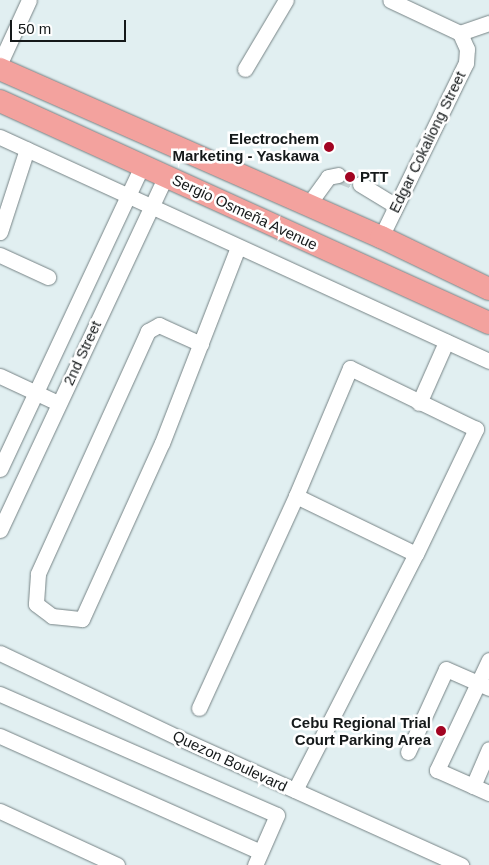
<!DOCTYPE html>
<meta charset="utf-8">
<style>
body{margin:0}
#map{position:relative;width:489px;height:865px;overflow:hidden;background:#e1eff1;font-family:Arial,sans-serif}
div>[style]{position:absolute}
.minor-tunnel>*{height:15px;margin-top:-7.5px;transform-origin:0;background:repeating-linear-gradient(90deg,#c2cfd1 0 15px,transparent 0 23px)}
.roads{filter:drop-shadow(0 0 1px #768385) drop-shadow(0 0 1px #768385)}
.minor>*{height:15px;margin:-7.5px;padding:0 7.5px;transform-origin:7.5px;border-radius:7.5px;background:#fff}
.highway>*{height:22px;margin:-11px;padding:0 11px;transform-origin:11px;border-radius:11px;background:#f3a29e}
.dots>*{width:14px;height:14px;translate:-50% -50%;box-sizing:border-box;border:2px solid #fff;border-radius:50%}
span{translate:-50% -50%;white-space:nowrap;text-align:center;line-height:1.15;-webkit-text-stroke:5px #fff;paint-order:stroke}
.poi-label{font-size:15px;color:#15191a;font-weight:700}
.right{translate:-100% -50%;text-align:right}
.left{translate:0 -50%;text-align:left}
.street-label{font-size:15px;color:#15191a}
.scale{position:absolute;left:10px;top:20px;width:116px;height:22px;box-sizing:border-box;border:2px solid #15191a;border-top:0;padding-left:6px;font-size:15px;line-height:18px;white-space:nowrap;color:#15191a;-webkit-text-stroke:4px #fff;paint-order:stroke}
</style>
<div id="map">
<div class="minor-tunnel">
<div style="left:338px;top:175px;width:24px;rotate:22deg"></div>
</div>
<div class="roads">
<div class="minor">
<div style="left:460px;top:33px;width:31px;rotate:-19deg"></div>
<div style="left:0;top:63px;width:69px;rotate:-65.3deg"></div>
<div style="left:245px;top:69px;width:80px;rotate:-59.3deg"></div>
<div style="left:0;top:137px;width:538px;rotate:24.61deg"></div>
<div style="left:360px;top:184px;width:42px;rotate:31.4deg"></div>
<div style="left:308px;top:205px;width:34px;rotate:-54deg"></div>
<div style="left:328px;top:177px;width:10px;rotate:-11deg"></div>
<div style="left:0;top:232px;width:87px;rotate:-72deg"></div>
<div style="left:381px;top:237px;width:194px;rotate:-64deg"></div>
<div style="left:466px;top:63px;width:14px;rotate:-86deg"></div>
<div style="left:467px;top:49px;width:17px;rotate:-114deg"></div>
<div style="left:460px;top:33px;width:77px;rotate:-154.8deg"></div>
<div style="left:0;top:255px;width:53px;rotate:24.6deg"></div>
<div style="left:201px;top:344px;width:46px;rotate:-155.7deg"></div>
<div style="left:159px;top:325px;width:13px;rotate:151deg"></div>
<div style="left:148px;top:331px;width:267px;rotate:114.4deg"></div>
<div style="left:38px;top:574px;width:30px;rotate:94deg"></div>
<div style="left:36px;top:604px;width:20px;rotate:37deg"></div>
<div style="left:52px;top:616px;width:30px;rotate:6deg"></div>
<div style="left:82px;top:619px;width:193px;rotate:-65.6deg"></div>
<div style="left:162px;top:443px;width:210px;rotate:-68.8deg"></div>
<div style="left:0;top:376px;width:64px;rotate:25deg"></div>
<div style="left:419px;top:403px;width:67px;rotate:-66.1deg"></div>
<div style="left:0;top:469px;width:335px;rotate:-64.9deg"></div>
<div style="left:0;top:530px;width:391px;rotate:-64.9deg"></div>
<div style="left:0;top:653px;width:196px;rotate:25.4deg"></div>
<div style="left:177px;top:737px;width:312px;rotate:24.3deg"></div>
<div style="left:489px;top:660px;width:122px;rotate:115.3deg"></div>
<div style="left:437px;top:770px;width:57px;rotate:23.9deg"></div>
<div style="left:0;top:694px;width:302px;rotate:23.6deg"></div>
<div style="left:277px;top:815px;width:55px;rotate:113.7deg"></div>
<div style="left:199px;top:708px;width:233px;rotate:-65.4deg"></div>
<div style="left:296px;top:496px;width:133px;rotate:25.8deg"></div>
<div style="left:0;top:736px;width:285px;rotate:24deg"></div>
<div style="left:408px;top:752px;width:91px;rotate:-65.4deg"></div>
<div style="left:446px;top:669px;width:47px;rotate:23.8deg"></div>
<div style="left:473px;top:786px;width:40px;rotate:-66.6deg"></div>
<div style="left:295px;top:790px;width:265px;rotate:-62.9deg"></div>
<div style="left:416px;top:554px;width:139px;rotate:-64.4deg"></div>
<div style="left:476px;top:429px;width:140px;rotate:-154.2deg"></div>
<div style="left:350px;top:368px;width:139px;rotate:112.9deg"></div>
<div style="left:0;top:811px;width:129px;rotate:24.8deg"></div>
</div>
<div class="highway">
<div style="left:0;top:69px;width:416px;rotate:23.8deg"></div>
<div style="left:381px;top:237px;width:120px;rotate:25.7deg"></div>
<div style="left:0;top:101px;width:537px;rotate:24.42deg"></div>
</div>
</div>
<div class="dots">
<div style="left:329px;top:147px;background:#a20422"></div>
<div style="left:350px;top:177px;background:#a20422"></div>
<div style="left:441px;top:731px;background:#a20422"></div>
</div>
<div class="poi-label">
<span class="right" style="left:319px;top:147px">Electrochem<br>Marketing - Yaskawa</span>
<span class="left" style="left:360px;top:177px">PTT</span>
<span class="right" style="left:431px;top:731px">Cebu Regional Trial<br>Court Parking Area</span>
</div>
<div class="street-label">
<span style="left:427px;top:142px;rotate:-64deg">Edgar Cokaliong Street</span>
<span style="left:245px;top:212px;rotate:25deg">Sergio Osmeña Avenue</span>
<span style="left:82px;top:353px;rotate:-65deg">2nd Street</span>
<span style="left:230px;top:761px;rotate:25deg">Quezon Boulevard</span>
</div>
<div class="scale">50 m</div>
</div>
